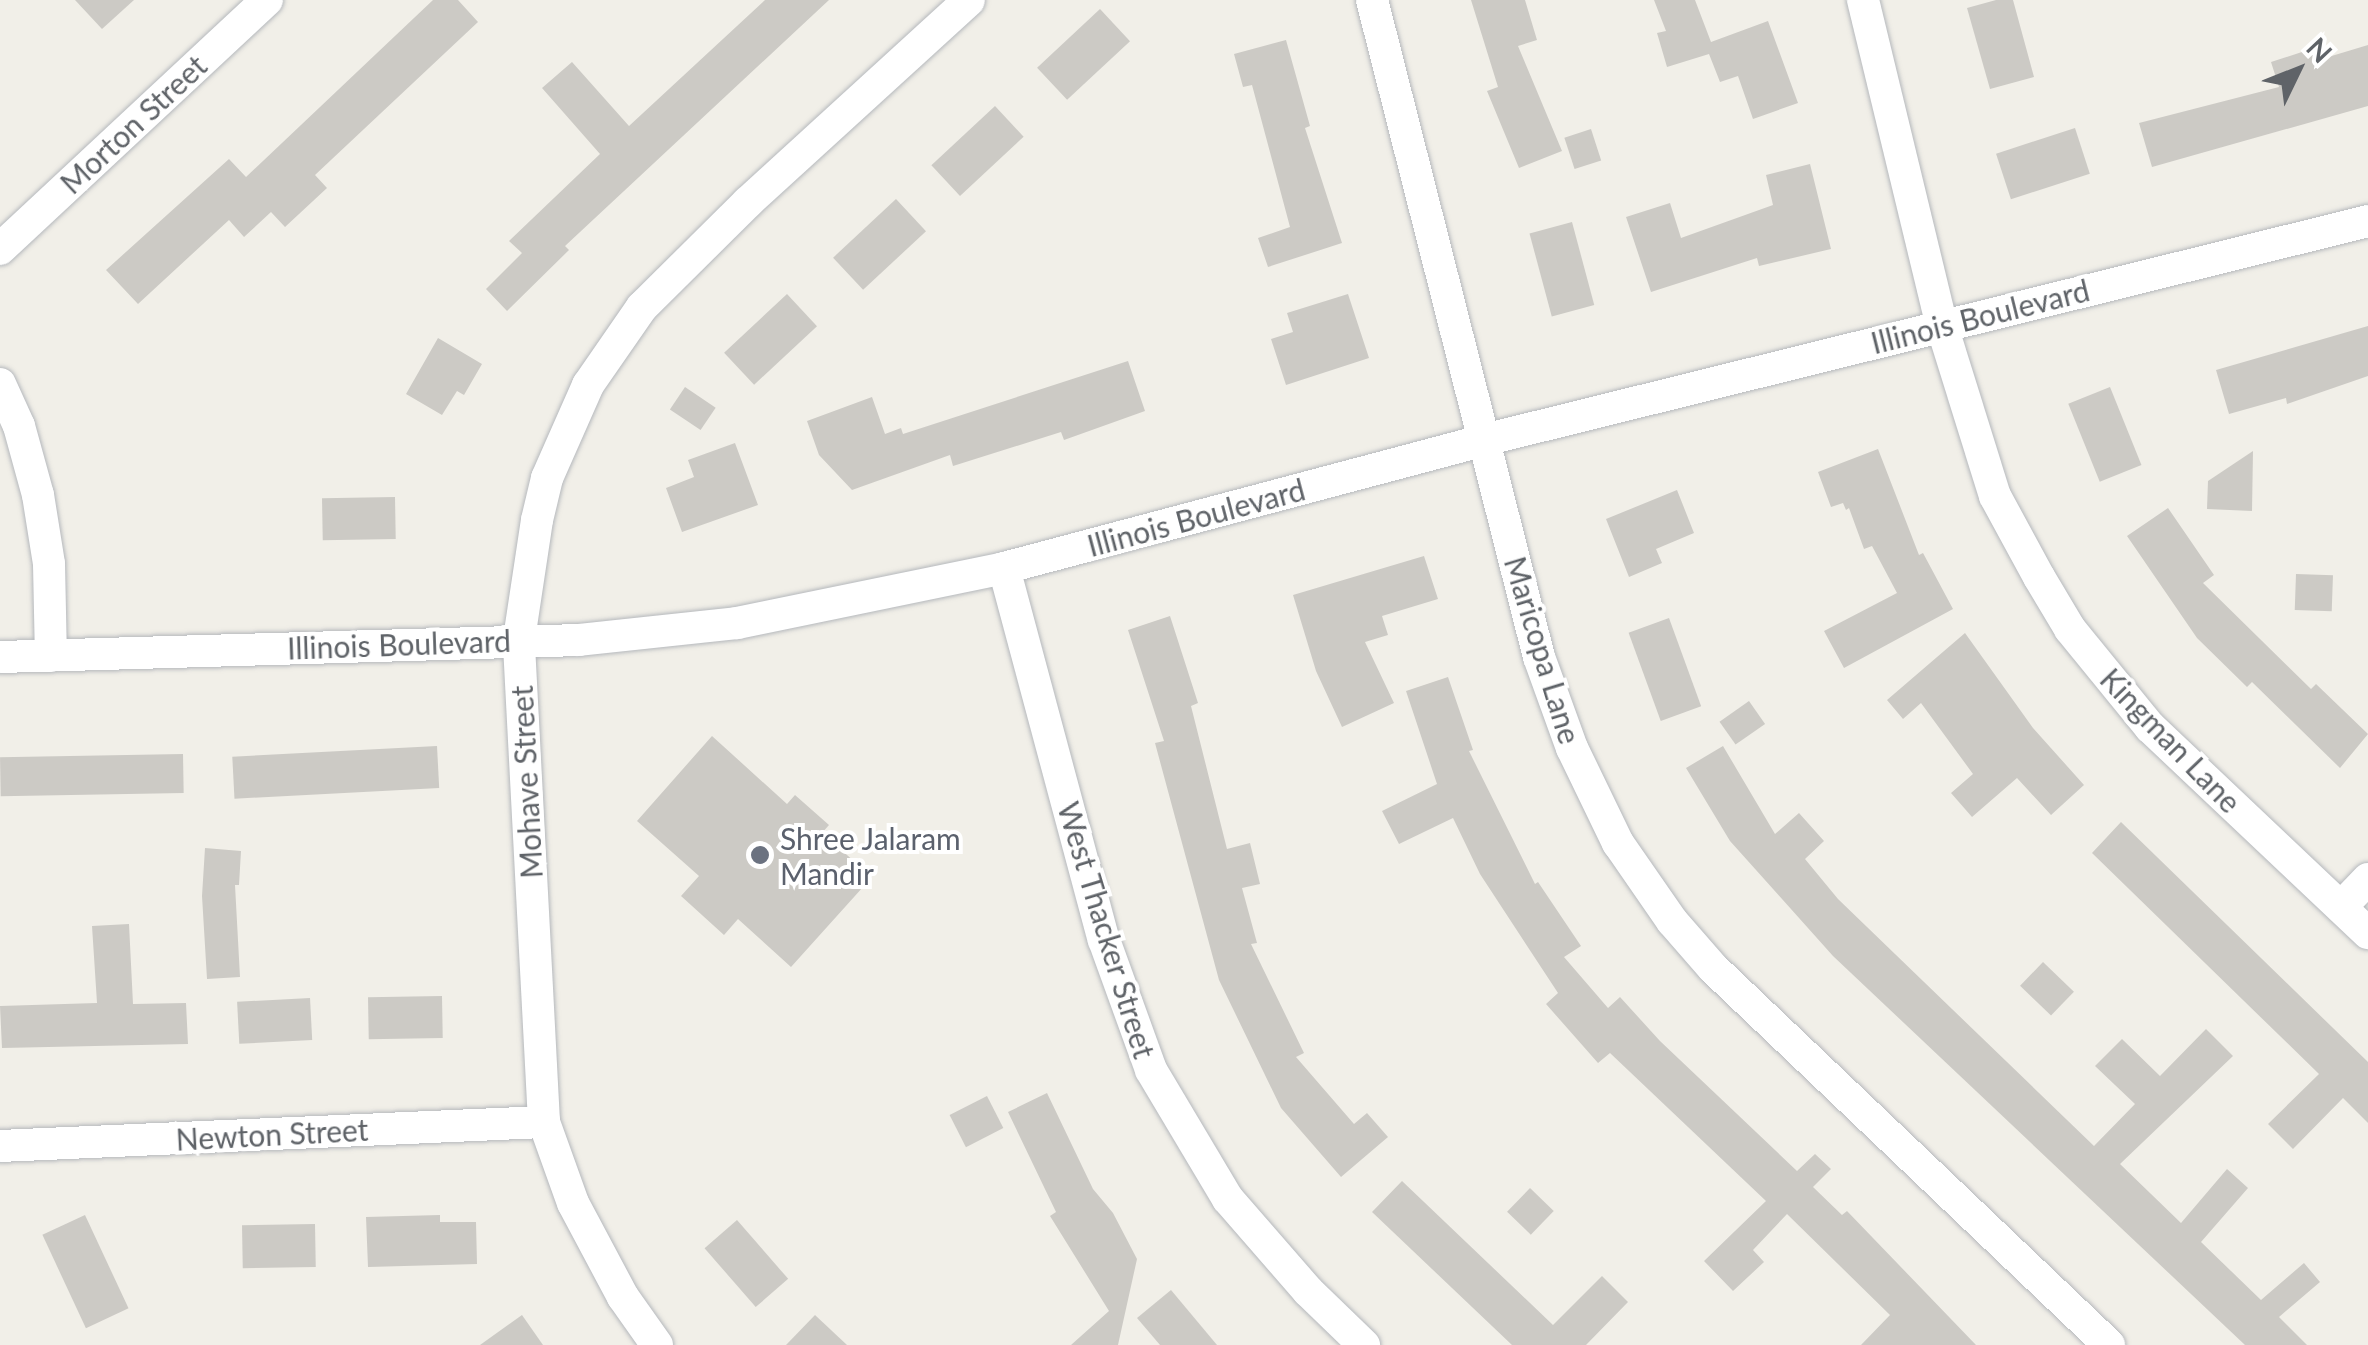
<!DOCTYPE html>
<style>
body{margin:0}
#map{position:relative;width:2368px;height:1345px;overflow:hidden;background:#f1efe8;font-family:Lato,sans-serif}
div>[style]{position:absolute}
.building>*{inset:0;background:#cccac5;transform-origin:0 0}
.roads{filter:drop-shadow(0 0 2px #b5b8bc) drop-shadow(0 0 2px #b5b8bc)}
.minor>*{height:32px;margin:-16px;padding:0 16px;transform-origin:16px;border-radius:16px;background:#fff}
.dots>*{width:28px;height:28px;translate:-50% -50%;box-sizing:border-box;border:5px solid #fff;border-radius:50%}
span{translate:-50% -50%;white-space:nowrap;text-align:center;line-height:1.15;-webkit-text-stroke:8px #fff;paint-order:stroke}
.street-label{font-size:30px;color:#5f6368}
.worship-label{font-size:30px;color:#5b616d}
.left{translate:0 -50%;text-align:left}
.north{position:absolute;left:2248px;top:20px;width:100px;height:100px;-webkit-text-stroke:8px #fff;paint-order:stroke;rotate:47deg;font-size:28px;font-weight:700;line-height:40px;text-align:center;color:#5f6368}
.north::after{content:'';display:block;margin:auto;width:35px;height:45px;background:#5f6368;clip-path:polygon(50% 0,100% 100%,50% 72%,0 100%)}
</style>
<div id="map">
<div class="building">
<div style="clip-path:polygon(75px 0,134px 0,102px 29px)"></div>
<div style="clip-path:polygon(433px 0,458px 0,478px 22px,315px 175px,327px 188px,285px 227px,271px 212px,244px 237px,229px 220px,138px 304px,106px 270px,229px 159px,246px 177px)"></div>
<div style="clip-path:polygon(765px 0,829px 0,565px 246px,569px 250px,507px 311px,486px 289px,522px 253px,509px 241px,600px 154px,542px 88px,572px 62px,629px 126px)"></div>
<div style="clip-path:polygon(1471px 0,1525px 0,1537px 40px,1518px 46px,1562px 151px,1519px 168px,1487px 91px,1498px 87px)"></div>
<div style="clip-path:polygon(1654px 0,1695px 0,1711px 42px,1768px 21px,1798px 103px,1753px 119px,1738px 76px,1720px 82px,1709px 54px,1667px 67px,1657px 33px,1666px 31px)"></div>
<div style="clip-path:polygon(1996px 0,2013px 0,2034px 77px,1990px 89px,1967px 8px)"></div>
<div style="left:1100px;top:9px;width:44px;height:86px;rotate:47deg"></div>
<div style="clip-path:polygon(1286px 40px,1310px 126px,1305px 128px,1342px 243px,1268px 267px,1258px 238px,1290px 227px,1252px 85px,1243px 87px,1234px 54px)"></div>
<div style="clip-path:polygon(2368px 45px,2368px 106px,2152px 167px,2139px 123px,2279px 87px,2271px 62px,2311px 49px,2315px 61px)"></div>
<div style="left:995px;top:106px;width:42px;height:87px;rotate:47deg"></div>
<div style="left:2075px;top:128px;width:48px;height:83px;rotate:72deg"></div>
<div style="left:1591px;top:129px;width:33px;height:28px;rotate:72deg"></div>
<div style="clip-path:polygon(1810px 164px,1831px 249px,1759px 266px,1757px 258px,1651px 292px,1626px 217px,1670px 203px,1681px 238px,1773px 205px,1766px 175px)"></div>
<div style="left:896px;top:199px;width:44px;height:86px;rotate:47deg"></div>
<div style="left:1572px;top:222px;width:86px;height:44px;rotate:75deg"></div>
<div style="left:787px;top:294px;width:44px;height:86px;rotate:47deg"></div>
<div style="clip-path:polygon(1348px 294px,1369px 358px,1286px 385px,1271px 339px,1293px 332px,1287px 313px)"></div>
<div style="clip-path:polygon(2368px 326px,2368px 376px,2287px 404px,2286px 398px,2229px 414px,2216px 370px)"></div>
<div style="clip-path:polygon(438px 338px,482px 364px,464px 395px,457px 391px,442px 415px,406px 394px)"></div>
<div style="clip-path:polygon(1128px 361px,1145px 411px,1064px 440px,1061px 432px,953px 466px,950px 455px,852px 490px,819px 455px,807px 421px,872px 397px,885px 434px,901px 428px,903px 434px)"></div>
<div style="left:685px;top:387px;width:37px;height:27px;rotate:34deg"></div>
<div style="left:2110px;top:387px;width:84px;height:45px;rotate:68deg"></div>
<div style="clip-path:polygon(735px 443px,758px 505px,682px 532px,666px 488px,694px 477px,688px 460px)"></div>
<div style="clip-path:polygon(1878px 449px,1919px 555px,1923px 553px,1953px 609px,1844px 668px,1824px 631px,1897px 593px,1872px 546px,1864px 549px,1849px 508px,1846px 510px,1843px 503px,1831px 507px,1818px 472px)"></div>
<div style="clip-path:polygon(2253px 451px,2252px 511px,2207px 509px,2208px 481px)"></div>
<div style="clip-path:polygon(1677px 490px,1694px 533px,1656px 549px,1662px 563px,1629px 577px,1606px 519px)"></div>
<div style="left:395px;top:497px;width:42px;height:73px;rotate:89deg"></div>
<div style="clip-path:polygon(2168px 508px,2214px 575px,2203px 583px,2311px 689px,2316px 684px,2368px 734px,2340px 768px,2252px 682px,2247px 687px,2197px 638px,2127px 536px)"></div>
<div style="clip-path:polygon(1424px 556px,1438px 599px,1382px 616px,1388px 635px,1365px 642px,1394px 703px,1342px 727px,1316px 671px,1293px 595px)"></div>
<div style="left:2296px;top:574px;width:37px;height:36px;rotate:2deg"></div>
<div style="clip-path:polygon(1170px 616px,1198px 703px,1191px 706px,1227px 849px,1250px 843px,1260px 884px,1242px 888px,1257px 943px,1251px 944px,1304px 1053px,1296px 1057px,1354px 1124px,1367px 1113px,1388px 1137px,1341px 1177px,1281px 1108px,1219px 980px,1155px 743px,1164px 741px,1128px 630px)"></div>
<div style="left:1669px;top:618px;width:94px;height:43px;rotate:70deg"></div>
<div style="clip-path:polygon(1965px 633px,2033px 728px,2084px 785px,2051px 815px,2017px 778px,1972px 817px,1951px 793px,1973px 774px,1921px 703px,1903px 719px,1887px 700px)"></div>
<div style="clip-path:polygon(1448px 677px,1473px 750px,1469px 751px,1535px 884px,1538px 882px,1581px 946px,1564px 957px,1608px 1008px,1620px 997px,1660px 1041px,1797px 1171px,1815px 1154px,1831px 1169px,1813px 1187px,1842px 1215px,1847px 1211px,1976px 1345px,1861px 1345px,1890px 1315px,1787px 1214px,1753px 1250px,1764px 1262px,1733px 1291px,1704px 1261px,1766px 1201px,1610px 1053px,1598px 1063px,1546px 1004px,1558px 993px,1480px 874px,1453px 818px,1399px 844px,1382px 811px,1437px 784px,1406px 691px)"></div>
<div style="left:1749px;top:701px;width:28px;height:36px;rotate:55deg"></div>
<div style="clip-path:polygon(712px 736px,787px 804px,795px 795px,829px 825px,822px 833px,872px 877px,791px 967px,738px 919px,724px 935px,681px 896px,699px 876px,637px 821px)"></div>
<div style="left:437px;top:746px;width:42px;height:205px;rotate:87deg"></div>
<div style="clip-path:polygon(1723px 746px,1775px 834px,1799px 813px,1824px 841px,1805px 859px,1838px 899px,2094px 1146px,2135px 1104px,2095px 1066px,2122px 1039px,2160px 1076px,2206px 1029px,2233px 1056px,2120px 1164px,2181px 1223px,2227px 1169px,2248px 1188px,2201px 1242px,2261px 1300px,2304px 1263px,2320px 1282px,2279px 1317px,2307px 1345px,2245px 1345px,1833px 956px,1730px 841px,1686px 768px)"></div>
<div style="left:183px;top:754px;width:39px;height:183px;rotate:89deg"></div>
<div style="clip-path:polygon(2121px 822px,2368px 1062px,2368px 1123px,2343px 1098px,2293px 1149px,2268px 1124px,2319px 1074px,2092px 853px)"></div>
<div style="clip-path:polygon(205px 848px,241px 851px,239px 885px,235px 885px,240px 977px,207px 979px,202px 896px)"></div>
<div style="clip-path:polygon(129px 924px,133px 1004px,186px 1003px,188px 1044px,2px 1048px,0 1006px,97px 1003px,92px 926px)"></div>
<div style="left:2043px;top:962px;width:43px;height:33px;rotate:44deg"></div>
<div style="left:442px;top:996px;width:42px;height:74px;rotate:89deg"></div>
<div style="left:310px;top:998px;width:42px;height:73px;rotate:87deg"></div>
<div style="clip-path:polygon(1047px 1093px,1093px 1189px,1113px 1213px,1137px 1259px,1118px 1345px,1071px 1345px,1109px 1311px,1050px 1216px,1056px 1212px,1008px 1112px)"></div>
<div style="left:987px;top:1096px;width:36px;height:42px;rotate:63deg"></div>
<div style="clip-path:polygon(1402px 1181px,1553px 1325px,1602px 1276px,1628px 1302px,1586px 1345px,1512px 1345px,1372px 1212px)"></div>
<div style="left:1530px;top:1188px;width:33px;height:33px;rotate:44deg"></div>
<div style="left:85px;top:1215px;width:103px;height:47px;rotate:65deg"></div>
<div style="clip-path:polygon(440px 1215px,440px 1222px,476px 1222px,477px 1264px,368px 1267px,366px 1217px)"></div>
<div style="left:737px;top:1220px;width:78px;height:43px;rotate:49deg"></div>
<div style="left:315px;top:1224px;width:43px;height:73px;rotate:89deg"></div>
<div style="clip-path:polygon(1171px 1290px,1217px 1345px,1160px 1345px,1137px 1318px)"></div>
<div style="clip-path:polygon(522px 1315px,543px 1345px,480px 1345px)"></div>
<div style="clip-path:polygon(815px 1315px,847px 1345px,786px 1345px)"></div>
</div>
<div class="roads">
<div class="minor">
<div style="left:1372px;top:0;width:678px;rotate:75.74deg"></div>
<div style="left:1539px;top:657px;width:97px;rotate:70.1deg"></div>
<div style="left:1572px;top:748px;width:106px;rotate:64.2deg"></div>
<div style="left:1618px;top:843px;width:95px;rotate:55.3deg"></div>
<div style="left:1672px;top:921px;width:62px;rotate:48.9deg"></div>
<div style="left:1713px;top:968px;width:547px;rotate:43.59deg"></div>
<div style="left:1863px;top:0;width:335px;rotate:76.4deg"></div>
<div style="left:1942px;top:326px;width:178px;rotate:72.7deg"></div>
<div style="left:1995px;top:496px;width:92px;rotate:61.5deg"></div>
<div style="left:2039px;top:577px;width:61px;rotate:59.2deg"></div>
<div style="left:2070px;top:629px;width:127px;rotate:50.8deg"></div>
<div style="left:2150px;top:727px;width:300px;rotate:43.4deg"></div>
<div style="left:0;top:249px;width:365px;rotate:-43deg"></div>
<div style="left:0;top:384px;width:46px;rotate:65.7deg"></div>
<div style="left:19px;top:426px;width:72px;rotate:74.6deg"></div>
<div style="left:38px;top:495px;width:70px;rotate:80.9deg"></div>
<div style="left:49px;top:564px;width:92px;rotate:88.8deg"></div>
<div style="left:1004px;top:568px;width:385px;rotate:75deg"></div>
<div style="left:1104px;top:940px;width:138px;rotate:70.1deg"></div>
<div style="left:1151px;top:1070px;width:150px;rotate:59.2deg"></div>
<div style="left:1228px;top:1199px;width:122px;rotate:49deg"></div>
<div style="left:1308px;top:1291px;width:78px;rotate:44deg"></div>
<div style="left:0;top:657px;width:579px;rotate:-1.68deg"></div>
<div style="left:579px;top:640px;width:159px;rotate:-6.1deg"></div>
<div style="left:737px;top:623px;width:273px;rotate:-11.6deg"></div>
<div style="left:1004px;top:568px;width:497px;rotate:-14.9deg"></div>
<div style="left:1484px;top:440px;width:911px;rotate:-13.91deg"></div>
<div style="left:2341px;top:907px;width:39px;rotate:-46deg"></div>
<div style="left:0;top:1146px;width:545px;rotate:-2.53deg"></div>
<div style="left:657px;top:1345px;width:59px;rotate:-125.3deg"></div>
<div style="left:623px;top:1297px;width:106px;rotate:-118deg"></div>
<div style="left:573px;top:1203px;width:86px;rotate:-109.7deg"></div>
<div style="left:544px;top:1122px;width:484px;rotate:-93deg"></div>
<div style="left:519px;top:639px;width:120px;rotate:-81.4deg"></div>
<div style="left:537px;top:520px;width:43px;rotate:-76.6deg"></div>
<div style="left:547px;top:478px;width:102px;rotate:-66.2deg"></div>
<div style="left:588px;top:385px;width:95px;rotate:-55.3deg"></div>
<div style="left:642px;top:307px;width:149px;rotate:-44.7deg"></div>
<div style="left:748px;top:202px;width:299px;rotate:-42.4deg"></div>
</div>
</div>
<div class="dots">
<div style="left:760px;top:855px;background:#6b7280"></div>
</div>
<div class="street-label">
<span style="left:133px;top:124px;rotate:-43deg">Morton Street</span>
<span style="left:1980px;top:316px;rotate:-14deg">Illinois Boulevard</span>
<span style="left:1196px;top:517px;rotate:-15deg">Illinois Boulevard</span>
<span style="left:399px;top:644px;rotate:-2deg">Illinois Boulevard</span>
<span style="left:1543px;top:650px;rotate:73deg">Maricopa Lane</span>
<span style="left:2171px;top:740px;rotate:46deg">Kingman Lane</span>
<span style="left:526px;top:782px;rotate:-93deg">Mohave Street</span>
<span style="left:1107px;top:930px;rotate:73deg">West Thacker Street</span>
<span style="left:272px;top:1134px;rotate:-3deg">Newton Street</span>
</div>
<div class="worship-label">
<span class="left" style="left:780px;top:855px">Shree Jalaram<br>Mandir</span>
</div>
<div class="north">N</div>
</div>
